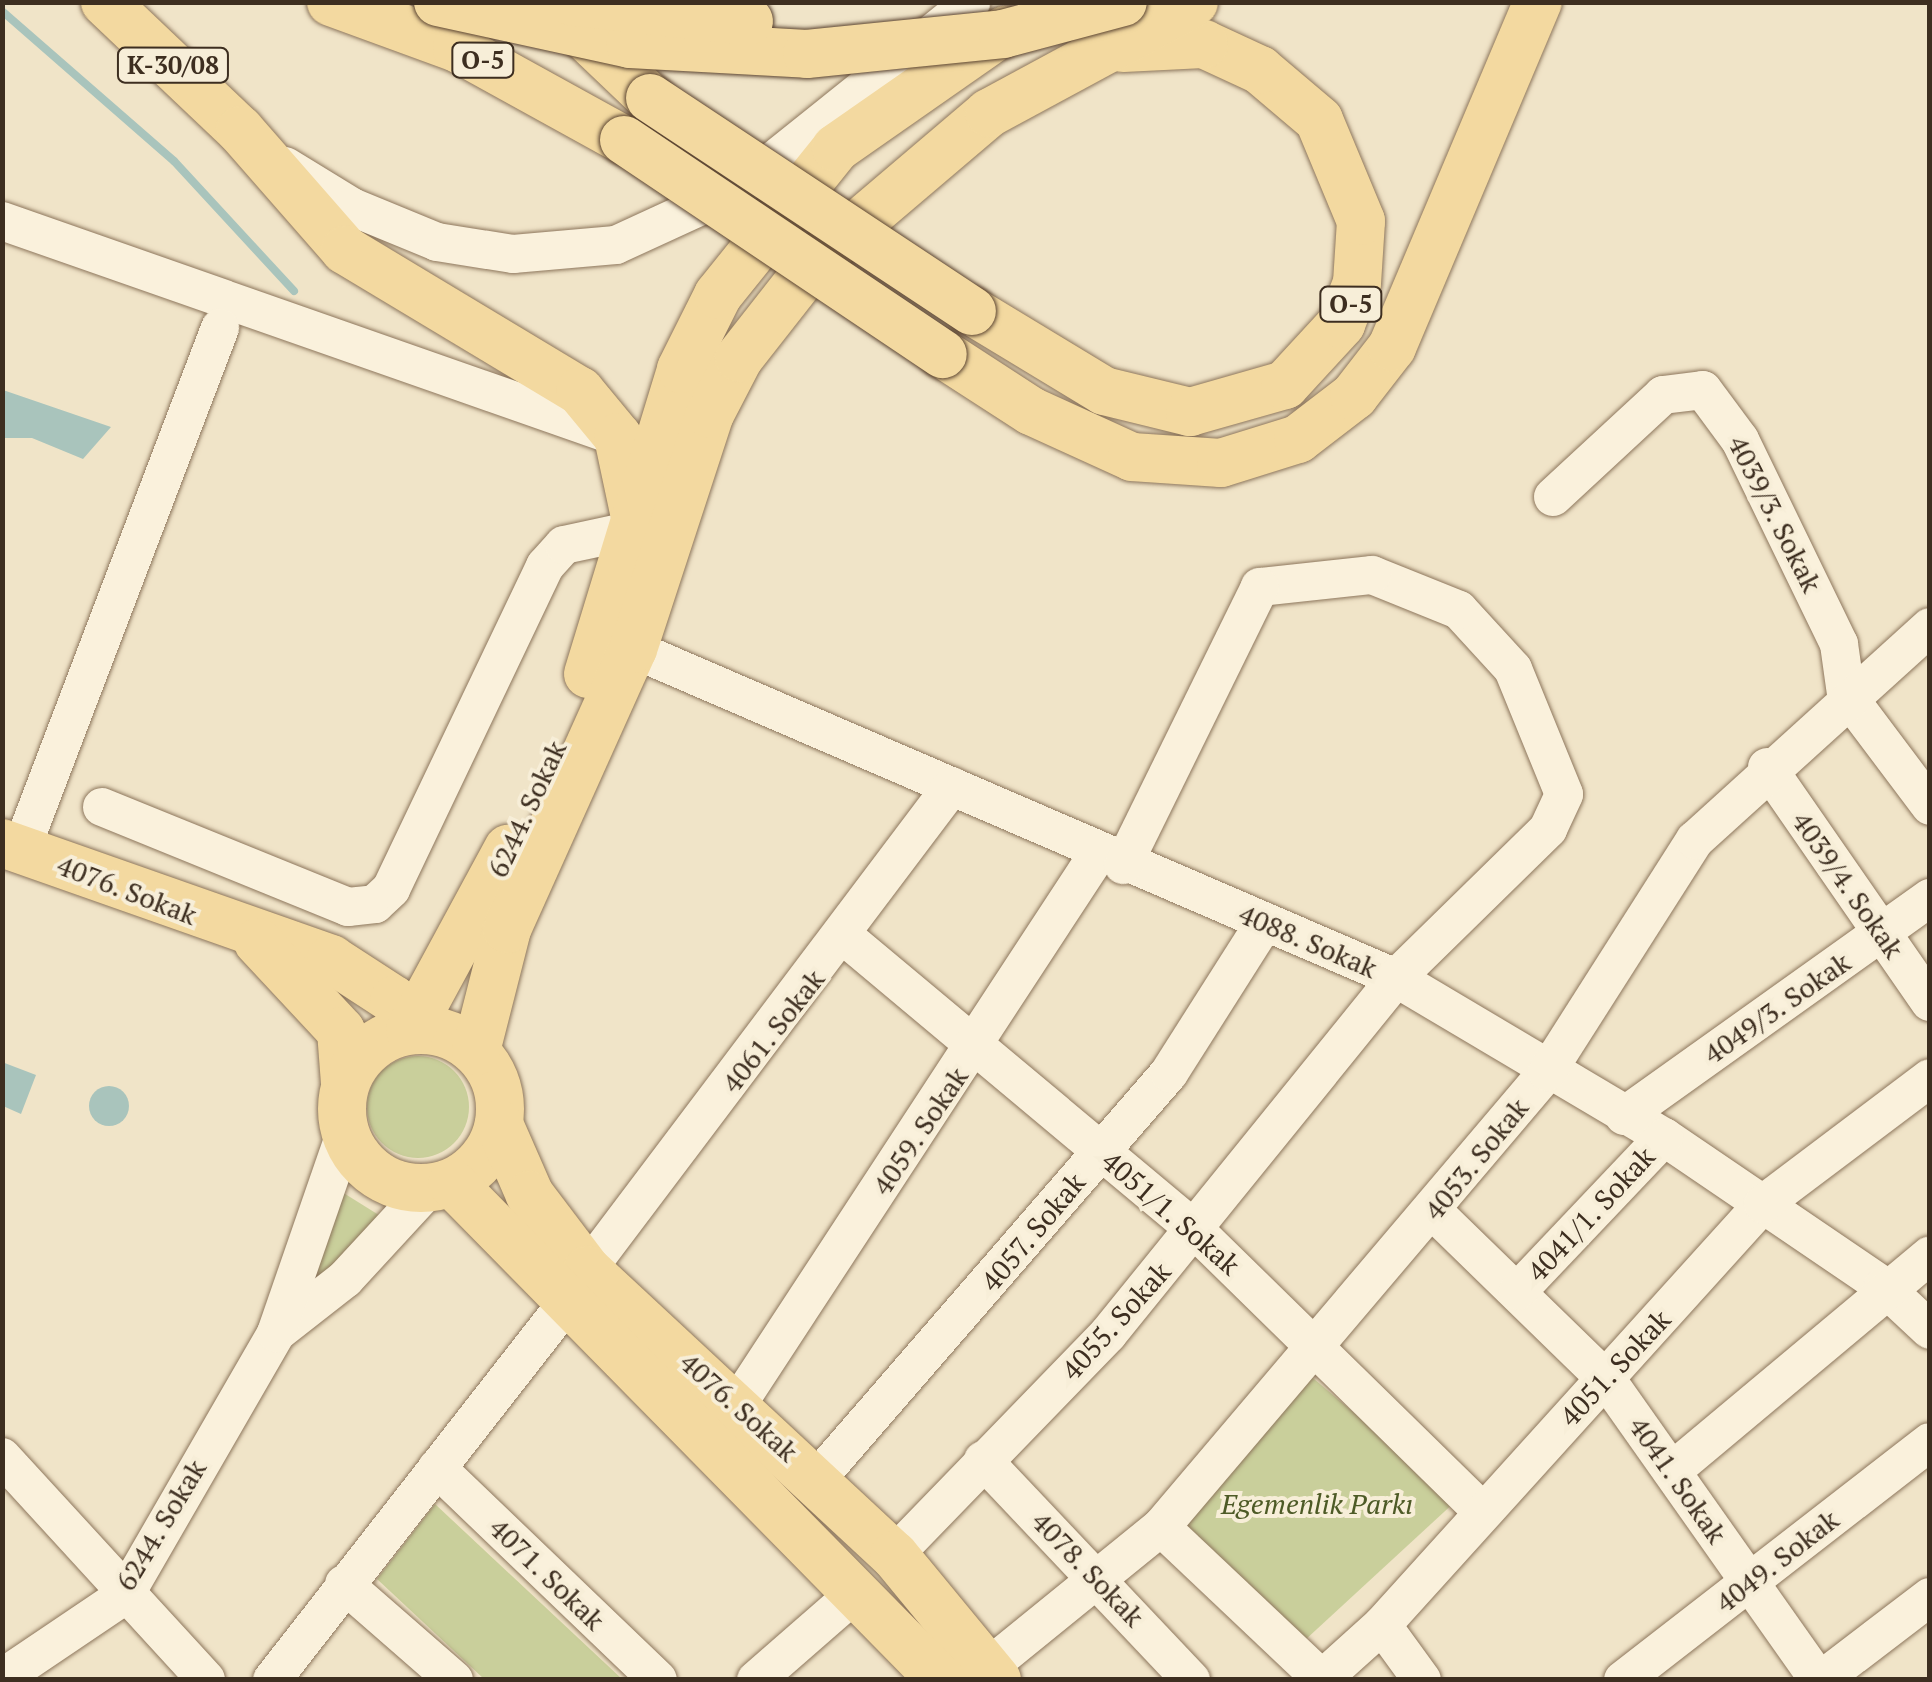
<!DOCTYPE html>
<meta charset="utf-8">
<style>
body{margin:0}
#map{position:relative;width:1932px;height:1682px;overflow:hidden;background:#f0e4c8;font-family:"PT Serif",serif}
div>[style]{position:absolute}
.green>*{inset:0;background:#c9cf9b}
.round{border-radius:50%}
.water>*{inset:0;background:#a9c4bc}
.stream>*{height:8px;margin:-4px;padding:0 4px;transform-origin:4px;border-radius:4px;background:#a9c4bc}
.roads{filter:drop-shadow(0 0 2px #8d765c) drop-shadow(0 0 2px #8d765c)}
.minor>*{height:38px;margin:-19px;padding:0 19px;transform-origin:19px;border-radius:19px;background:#faf1dc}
.major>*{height:48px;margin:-24px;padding:0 24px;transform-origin:24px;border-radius:24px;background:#f3d9a0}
.major>.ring{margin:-24px;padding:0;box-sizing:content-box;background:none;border:48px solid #f3d9a0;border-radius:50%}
.bridges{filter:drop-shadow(0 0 2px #5b4430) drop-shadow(0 0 2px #5b4430)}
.major-bridge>*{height:48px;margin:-24px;padding:0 24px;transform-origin:24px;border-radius:24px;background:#f3d9a0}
span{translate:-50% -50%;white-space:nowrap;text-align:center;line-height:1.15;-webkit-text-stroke:8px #f7eed8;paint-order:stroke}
.shield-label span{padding:2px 8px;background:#f7eed8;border:2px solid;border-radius:8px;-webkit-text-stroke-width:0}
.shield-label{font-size:25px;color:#3d2e20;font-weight:700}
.street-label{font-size:28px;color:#3d2e20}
.park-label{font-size:28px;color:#4d5a26;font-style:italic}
.frame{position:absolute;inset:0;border:5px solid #3d2e20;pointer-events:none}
</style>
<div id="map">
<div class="green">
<div class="round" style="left:367px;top:1056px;width:102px;height:102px"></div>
<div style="clip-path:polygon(342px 1192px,382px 1217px,298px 1298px)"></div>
<div style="clip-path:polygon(1307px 1373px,1457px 1500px,1304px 1641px,1175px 1532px)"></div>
<div style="clip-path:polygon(435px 1504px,622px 1679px,484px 1679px,377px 1579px)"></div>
</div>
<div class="water">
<div style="clip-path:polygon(3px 390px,111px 427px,83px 459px,32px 438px,3px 438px)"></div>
<div style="clip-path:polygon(2px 1062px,36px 1075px,21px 1114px,3px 1106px)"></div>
<div class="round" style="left:89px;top:1086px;width:40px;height:40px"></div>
</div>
<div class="stream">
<div style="left:2px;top:11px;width:228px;rotate:41.1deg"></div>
<div style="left:174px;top:161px;width:177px;rotate:47.3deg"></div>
</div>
<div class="roads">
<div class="minor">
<div style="left:285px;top:166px;width:79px;rotate:31.5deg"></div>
<div style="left:352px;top:207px;width:92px;rotate:22.4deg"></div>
<div style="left:437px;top:242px;width:77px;rotate:9deg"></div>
<div style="left:513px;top:254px;width:103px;rotate:-5deg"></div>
<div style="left:616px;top:245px;width:134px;rotate:-24.7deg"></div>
<div style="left:738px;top:189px;width:299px;rotate:-38.7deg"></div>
<div style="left:2px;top:221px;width:653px;rotate:19.32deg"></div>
<div style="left:1553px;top:497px;width:150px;rotate:-42.8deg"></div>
<div style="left:1663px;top:395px;width:40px;rotate:-7.1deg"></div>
<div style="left:1703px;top:390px;width:62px;rotate:53.5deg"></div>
<div style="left:1740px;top:440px;width:227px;rotate:64.1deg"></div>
<div style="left:1839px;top:644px;width:50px;rotate:82deg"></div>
<div style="left:1846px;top:694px;width:140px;rotate:53.1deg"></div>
<div style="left:633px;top:649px;width:831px;rotate:23.33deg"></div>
<div style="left:1396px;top:978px;width:312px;rotate:30.7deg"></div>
<div style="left:1664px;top:1137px;width:265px;rotate:34.2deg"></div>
<div style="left:1883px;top:1286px;width:64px;rotate:43.1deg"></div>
<div style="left:1767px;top:767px;width:286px;rotate:55.3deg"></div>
<div style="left:102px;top:807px;width:266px;rotate:22.1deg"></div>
<div style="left:348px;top:907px;width:27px;rotate:-6deg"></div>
<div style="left:375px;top:904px;width:22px;rotate:-43deg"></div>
<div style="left:391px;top:889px;width:358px;rotate:-64.5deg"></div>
<div style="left:545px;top:566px;width:28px;rotate:-48deg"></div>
<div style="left:564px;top:545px;width:72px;rotate:-12.1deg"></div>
<div style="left:21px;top:850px;width:559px;rotate:-69.13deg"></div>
<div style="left:845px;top:937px;width:458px;rotate:39.9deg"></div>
<div style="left:1196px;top:1231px;width:396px;rotate:44.4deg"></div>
<div style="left:1624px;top:1116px;width:376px;rotate:-35.5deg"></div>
<div style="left:1434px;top:1212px;width:241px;rotate:44.2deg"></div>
<div style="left:1607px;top:1380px;width:367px;rotate:54.8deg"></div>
<div style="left:587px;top:1270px;width:606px;rotate:-52.98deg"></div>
<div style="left:1518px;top:1291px;width:212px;rotate:-46.5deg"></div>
<div style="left:276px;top:1333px;width:88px;rotate:-38deg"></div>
<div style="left:345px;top:1279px;width:121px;rotate:-47.3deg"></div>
<div style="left:737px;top:1405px;width:657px;rotate:-56.79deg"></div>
<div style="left:2px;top:1457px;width:302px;rotate:47.5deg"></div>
<div style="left:983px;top:1460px;width:303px;rotate:46.6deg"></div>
<div style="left:437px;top:1468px;width:306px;rotate:43.8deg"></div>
<div style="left:1672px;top:1471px;width:336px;rotate:-39.9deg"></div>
<div style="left:817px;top:1479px;width:537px;rotate:-49.07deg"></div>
<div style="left:1169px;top:1073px;width:179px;rotate:-57.6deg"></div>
<div style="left:1161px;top:1527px;width:221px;rotate:43.4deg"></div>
<div style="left:894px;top:1555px;width:308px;rotate:-45.9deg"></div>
<div style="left:1108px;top:1334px;width:458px;rotate:-51deg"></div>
<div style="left:1396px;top:978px;width:213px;rotate:-44.4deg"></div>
<div style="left:1548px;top:829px;width:38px;rotate:-65deg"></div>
<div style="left:1564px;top:794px;width:135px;rotate:-112.2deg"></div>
<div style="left:1513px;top:669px;width:80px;rotate:-132.5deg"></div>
<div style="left:1459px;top:610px;width:94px;rotate:-158.1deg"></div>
<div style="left:1372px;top:575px;width:113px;rotate:173.9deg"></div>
<div style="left:1260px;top:587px;width:310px;rotate:116.2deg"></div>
<div style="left:344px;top:1584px;width:146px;rotate:41.1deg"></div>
<div style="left:1382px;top:1625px;width:68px;rotate:54deg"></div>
<div style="left:991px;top:1665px;width:219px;rotate:-39.1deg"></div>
<div style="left:1161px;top:1527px;width:597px;rotate:-49.69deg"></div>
<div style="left:1547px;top:1072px;width:275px;rotate:-57.5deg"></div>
<div style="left:1695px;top:840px;width:317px;rotate:-42.2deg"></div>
<div style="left:2px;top:1678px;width:148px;rotate:-34deg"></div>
<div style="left:125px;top:1595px;width:302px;rotate:-60deg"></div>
<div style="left:276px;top:1333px;width:211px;rotate:-70.9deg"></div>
<div style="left:272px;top:1680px;width:479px;rotate:-52deg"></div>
<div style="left:756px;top:1680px;width:135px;rotate:-41.1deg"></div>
<div style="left:1321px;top:1680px;width:82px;rotate:-42deg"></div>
<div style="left:1382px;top:1625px;width:568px;rotate:-47.86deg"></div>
<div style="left:1763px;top:1204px;width:209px;rotate:-37deg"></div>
<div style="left:1623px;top:1680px;width:388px;rotate:-37.8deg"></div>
<div style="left:1821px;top:1680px;width:137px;rotate:-37.3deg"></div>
</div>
<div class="major">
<div style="left:105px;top:2px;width:186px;rotate:43.5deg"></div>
<div style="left:240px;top:130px;width:159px;rotate:48.8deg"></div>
<div style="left:345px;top:250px;width:274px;rotate:31deg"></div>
<div style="left:580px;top:391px;width:60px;rotate:50.4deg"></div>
<div style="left:618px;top:437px;width:77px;rotate:78deg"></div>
<div style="left:331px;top:2px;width:134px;rotate:20.1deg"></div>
<div style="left:457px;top:48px;width:191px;rotate:28.9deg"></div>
<div style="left:566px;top:18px;width:116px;rotate:43.6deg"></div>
<div style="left:972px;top:311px;width:154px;rotate:31.2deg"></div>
<div style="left:1104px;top:391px;width:89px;rotate:13.7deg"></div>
<div style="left:1190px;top:412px;width:99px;rotate:-15.9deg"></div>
<div style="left:1285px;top:385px;width:83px;rotate:-47.4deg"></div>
<div style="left:1341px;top:324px;width:44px;rotate:-68.7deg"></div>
<div style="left:1357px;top:283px;width:62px;rotate:-86.3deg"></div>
<div style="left:1361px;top:221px;width:109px;rotate:-112.6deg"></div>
<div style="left:1319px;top:120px;width:77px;rotate:-139.7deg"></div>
<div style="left:1260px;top:70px;width:62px;rotate:-155.1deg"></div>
<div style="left:1204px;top:44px;width:82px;rotate:177.2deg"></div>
<div style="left:943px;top:354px;width:105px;rotate:32.9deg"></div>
<div style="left:1031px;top:411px;width:111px;rotate:24.5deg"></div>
<div style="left:1132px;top:457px;width:89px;rotate:3.9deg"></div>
<div style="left:1221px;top:463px;width:81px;rotate:-17.3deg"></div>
<div style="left:1298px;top:439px;width:71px;rotate:-37.5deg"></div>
<div style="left:1354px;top:396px;width:62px;rotate:-52.2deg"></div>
<div style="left:1392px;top:347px;width:375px;rotate:-67.1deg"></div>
<div style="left:588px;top:674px;width:319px;rotate:-73deg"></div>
<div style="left:681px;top:369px;width:83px;rotate:-63.4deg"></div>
<div style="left:718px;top:295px;width:189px;rotate:-51.2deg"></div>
<div style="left:836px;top:148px;width:206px;rotate:-34.9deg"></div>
<div style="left:2px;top:843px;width:349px;rotate:19.4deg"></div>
<div style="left:331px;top:959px;width:75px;rotate:33.1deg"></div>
<div style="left:394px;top:1000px;width:34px;rotate:62deg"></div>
<div style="left:258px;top:942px;width:122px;rotate:47deg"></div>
<div style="left:341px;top:1031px;width:52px;rotate:85.6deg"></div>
<div class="ring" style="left:342px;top:1030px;width:110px;height:110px"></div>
<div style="left:410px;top:1030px;width:206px;rotate:-61.6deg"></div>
<div style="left:476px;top:1051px;width:126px;rotate:-75.7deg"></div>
<div style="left:507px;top:929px;width:307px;rotate:-65.8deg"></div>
<div style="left:633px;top:649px;width:247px;rotate:-71.9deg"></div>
<div style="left:710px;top:414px;width:63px;rotate:-62.6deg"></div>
<div style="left:739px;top:358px;width:123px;rotate:-51.9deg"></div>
<div style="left:815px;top:261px;width:228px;rotate:-40.4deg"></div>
<div style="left:989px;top:113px;width:233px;rotate:-28.4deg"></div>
<div style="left:499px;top:1124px;width:77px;rotate:66.4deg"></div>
<div style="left:530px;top:1195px;width:94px;rotate:52.8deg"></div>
<div style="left:587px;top:1270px;width:419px;rotate:42.9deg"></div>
<div style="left:894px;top:1555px;width:162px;rotate:50.5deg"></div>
<div style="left:452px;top:1183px;width:697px;rotate:45.46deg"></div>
</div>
</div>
<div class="bridges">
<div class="major-bridge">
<div style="left:438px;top:2px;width:197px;rotate:12.3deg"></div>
<div style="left:630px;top:44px;width:177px;rotate:3.2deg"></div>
<div style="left:807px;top:54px;width:197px;rotate:-5.8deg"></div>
<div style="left:1003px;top:34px;width:124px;rotate:-14.9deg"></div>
<div style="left:573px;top:2px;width:177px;rotate:6.2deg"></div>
<div style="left:650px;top:98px;width:386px;rotate:33.5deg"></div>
<div style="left:624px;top:140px;width:384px;rotate:33.9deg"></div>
</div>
</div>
<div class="shield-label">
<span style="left:483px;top:60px">O-5</span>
<span style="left:173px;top:65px">K-30/08</span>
<span style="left:1351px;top:304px">O-5</span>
</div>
<div class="street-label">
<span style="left:1775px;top:514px;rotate:63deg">4039/3. Sokak</span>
<span style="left:527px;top:809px;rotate:-65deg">6244. Sokak</span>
<span style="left:1848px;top:885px;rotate:55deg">4039/4. Sokak</span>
<span style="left:127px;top:890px;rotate:21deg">4076. Sokak</span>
<span style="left:1308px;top:941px;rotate:23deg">4088. Sokak</span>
<span style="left:1777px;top:1008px;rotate:-35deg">4049/3. Sokak</span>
<span style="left:773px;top:1031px;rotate:-52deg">4061. Sokak</span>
<span style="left:920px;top:1131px;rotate:-56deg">4059. Sokak</span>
<span style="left:1476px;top:1159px;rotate:-51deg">4053. Sokak</span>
<span style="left:1171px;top:1213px;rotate:41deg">4051/1. Sokak</span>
<span style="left:1591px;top:1214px;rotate:-47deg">4041/1. Sokak</span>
<span style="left:1033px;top:1232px;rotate:-50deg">4057. Sokak</span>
<span style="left:1116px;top:1321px;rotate:-48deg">4055. Sokak</span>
<span style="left:1615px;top:1368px;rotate:-47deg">4051. Sokak</span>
<span style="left:739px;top:1407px;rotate:42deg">4076. Sokak</span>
<span style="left:1678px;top:1480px;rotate:55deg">4041. Sokak</span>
<span style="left:161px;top:1525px;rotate:-59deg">6244. Sokak</span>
<span style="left:1777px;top:1561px;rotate:-38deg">4049. Sokak</span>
<span style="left:1088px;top:1569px;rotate:46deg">4078. Sokak</span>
<span style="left:547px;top:1574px;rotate:44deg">4071. Sokak</span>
</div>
<div class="park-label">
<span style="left:1317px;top:1504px">Egemenlik Parkı</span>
</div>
<div class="frame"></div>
</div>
